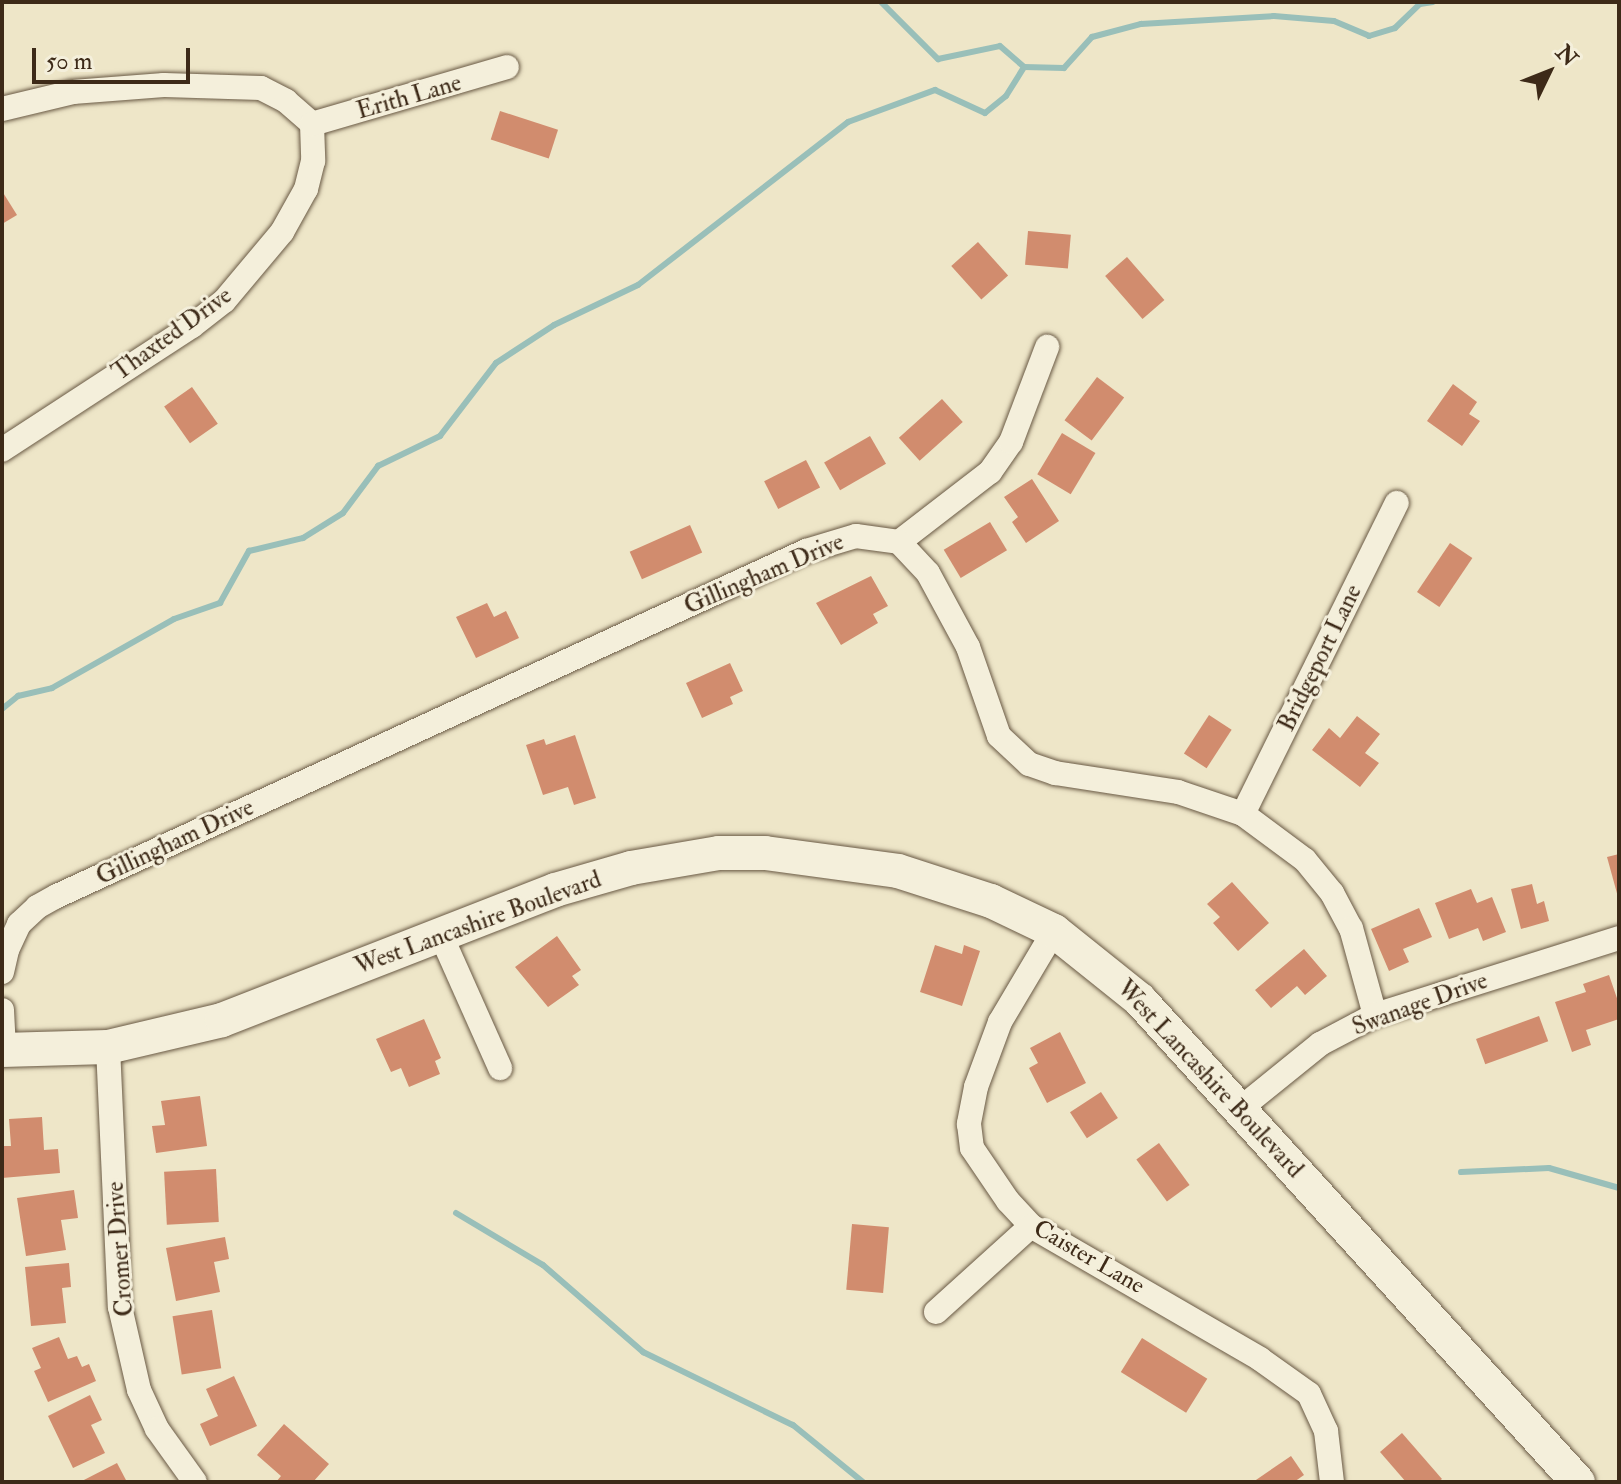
<!DOCTYPE html>
<style>
body{margin:0}
#map{position:relative;width:1621px;height:1484px;overflow:hidden;background:#eee6c8;font-family:"IM FELL Double Pica",serif}
div>[style]{position:absolute}
.stream>*{height:6px;margin:-3px;padding:0 3px;transform-origin:3px;border-radius:3px;background:#99bfb9}
.building>*{inset:0;background:#d18c6e;transform-origin:0 0}
.roads{filter:drop-shadow(0 0 2px #695944) drop-shadow(0 0 2px #695944)}
.minor>*{height:24px;margin:-12px;padding:0 12px;transform-origin:12px;border-radius:12px;background:#f4efdb}
.secondary>*{height:34px;margin:-17px;padding:0 17px;transform-origin:17px;border-radius:17px;background:#f4efdb}
span{translate:-50% -50%;white-space:nowrap;text-align:center;line-height:1.15;-webkit-text-stroke:6px #f4efdb;paint-order:stroke}
.street-label{font-size:24px;color:#3d2a18}
.frame{position:absolute;inset:0;border:4px solid #3d2a18;pointer-events:none}
.north{position:absolute;left:1509px;top:32px;width:80px;height:80px;-webkit-text-stroke:6px #f4efdb;paint-order:stroke;rotate:47deg;font-size:22px;font-weight:700;line-height:32px;text-align:center;color:#3d2a18}
.north::after{content:'';display:block;margin:auto;width:28px;height:36px;background:#3d2a18;clip-path:polygon(50% 0,100% 100%,50% 72%,0 100%)}
.scale{position:absolute;left:32px;top:48px;width:158px;height:36px;box-sizing:border-box;border:4px solid #3d2a18;border-top:0;padding-left:10px;font-size:24px;line-height:28px;white-space:nowrap;color:#3d2a18;-webkit-text-stroke:6px #f4efdb;paint-order:stroke}
</style>
<div id="map">
<div class="stream">
<div style="left:881px;top:2px;width:81px;rotate:45deg"></div>
<div style="left:938px;top:59px;width:63px;rotate:-11.8deg"></div>
<div style="left:1000px;top:46px;width:32px;rotate:41deg"></div>
<div style="left:2px;top:709px;width:21px;rotate:-39deg"></div>
<div style="left:18px;top:696px;width:35px;rotate:-13deg"></div>
<div style="left:52px;top:688px;width:140px;rotate:-29.5deg"></div>
<div style="left:174px;top:619px;width:49px;rotate:-19.2deg"></div>
<div style="left:220px;top:603px;width:60px;rotate:-60.9deg"></div>
<div style="left:249px;top:551px;width:56px;rotate:-13.5deg"></div>
<div style="left:303px;top:538px;width:47px;rotate:-32deg"></div>
<div style="left:343px;top:513px;width:59px;rotate:-53.3deg"></div>
<div style="left:378px;top:466px;width:69px;rotate:-25.8deg"></div>
<div style="left:440px;top:436px;width:92px;rotate:-52.5deg"></div>
<div style="left:496px;top:363px;width:69px;rotate:-33.2deg"></div>
<div style="left:554px;top:325px;width:93px;rotate:-25.5deg"></div>
<div style="left:638px;top:285px;width:266px;rotate:-37.8deg"></div>
<div style="left:848px;top:122px;width:93px;rotate:-20.2deg"></div>
<div style="left:935px;top:90px;width:55px;rotate:24.7deg"></div>
<div style="left:985px;top:113px;width:27px;rotate:-39deg"></div>
<div style="left:1006px;top:96px;width:34px;rotate:-58deg"></div>
<div style="left:1024px;top:67px;width:40px;rotate:1.4deg"></div>
<div style="left:1064px;top:68px;width:42px;rotate:-47.9deg"></div>
<div style="left:1092px;top:37px;width:51px;rotate:-14.9deg"></div>
<div style="left:1141px;top:24px;width:133px;rotate:-3.4deg"></div>
<div style="left:1274px;top:16px;width:60px;rotate:4.8deg"></div>
<div style="left:1334px;top:21px;width:38px;rotate:23deg"></div>
<div style="left:1369px;top:36px;width:27px;rotate:-17deg"></div>
<div style="left:1395px;top:28px;width:35px;rotate:-44deg"></div>
<div style="left:1420px;top:4px;width:13px;rotate:-9deg"></div>
<div style="left:1461px;top:1172px;width:88px;rotate:-2.6deg"></div>
<div style="left:1549px;top:1168px;width:73px;rotate:15.9deg"></div>
<div style="left:456px;top:1213px;width:101px;rotate:30.9deg"></div>
<div style="left:543px;top:1265px;width:133px;rotate:41deg"></div>
<div style="left:643px;top:1352px;width:167px;rotate:26deg"></div>
<div style="left:793px;top:1425px;width:90px;rotate:39.2deg"></div>
</div>
<div class="building">
<div style="left:500px;top:111px;width:61px;height:30px;rotate:18deg"></div>
<div style="clip-path:polygon(2px 191px,17px 215px,2px 224px)"></div>
<div style="left:1028px;top:231px;width:43px;height:34px;rotate:5deg"></div>
<div style="left:978px;top:242px;width:45px;height:36px;rotate:48deg"></div>
<div style="left:1127px;top:257px;width:57px;height:29px;rotate:49deg"></div>
<div style="left:1097px;top:377px;width:34px;height:54px;rotate:37deg"></div>
<div style="clip-path:polygon(1453px 384px,1477px 402px,1469px 414px,1480px 421px,1462px 446px,1427px 421px)"></div>
<div style="left:192px;top:387px;width:45px;height:34px;rotate:55deg"></div>
<div style="left:942px;top:399px;width:31px;height:58px;rotate:48deg"></div>
<div style="left:1062px;top:433px;width:39px;height:48px;rotate:31deg"></div>
<div style="left:870px;top:436px;width:32px;height:53px;rotate:60deg"></div>
<div style="left:806px;top:460px;width:31px;height:47px;rotate:63deg"></div>
<div style="clip-path:polygon(1032px 479px,1059px 521px,1026px 543px,1012px 522px,1018px 517px,1004px 497px)"></div>
<div style="left:990px;top:522px;width:33px;height:54px;rotate:59deg"></div>
<div style="left:690px;top:525px;width:30px;height:66px;rotate:66deg"></div>
<div style="left:1450px;top:543px;width:27px;height:59px;rotate:34deg"></div>
<div style="clip-path:polygon(871px 576px,888px 606px,873px 614px,878px 623px,841px 645px,816px 603px)"></div>
<div style="clip-path:polygon(487px 603px,494px 617px,506px 611px,519px 638px,476px 658px,456px 617px)"></div>
<div style="clip-path:polygon(730px 663px,743px 691px,730px 697px,733px 704px,702px 718px,686px 683px)"></div>
<div style="left:1209px;top:715px;width:27px;height:46px;rotate:33deg"></div>
<div style="clip-path:polygon(1357px 716px,1380px 734px,1365px 753px,1379px 763px,1360px 787px,1312px 750px,1329px 728px,1340px 738px)"></div>
<div style="clip-path:polygon(575px 735px,596px 798px,574px 805px,568px 787px,543px 795px,526px 745px,544px 739px,546px 745px)"></div>
<div style="clip-path:polygon(1619px 854px,1619px 896px,1618px 897px,1607px 857px)"></div>
<div style="clip-path:polygon(1232px 882px,1269px 923px,1238px 951px,1213px 923px,1220px 917px,1207px 904px)"></div>
<div style="clip-path:polygon(1532px 884px,1537px 904px,1544px 901px,1549px 921px,1521px 929px,1511px 889px)"></div>
<div style="clip-path:polygon(1471px 889px,1477px 903px,1492px 897px,1506px 932px,1483px 941px,1478px 928px,1449px 939px,1435px 903px)"></div>
<div style="clip-path:polygon(1419px 908px,1432px 937px,1403px 949px,1409px 962px,1389px 971px,1371px 929px)"></div>
<div style="clip-path:polygon(557px 936px,581px 970px,572px 976px,579px 985px,548px 1007px,515px 967px)"></div>
<div style="clip-path:polygon(935px 945px,962px 954px,964px 945px,980px 951px,962px 1006px,920px 992px)"></div>
<div style="clip-path:polygon(1304px 949px,1327px 976px,1305px 995px,1297px 986px,1271px 1008px,1255px 990px)"></div>
<div style="clip-path:polygon(1609px 975px,1619px 1004px,1619px 1019px,1586px 1030px,1591px 1045px,1572px 1052px,1555px 1002px,1586px 992px,1583px 984px)"></div>
<div style="left:1539px;top:1016px;width:27px;height:67px;rotate:70deg"></div>
<div style="clip-path:polygon(424px 1019px,441px 1058px,435px 1061px,440px 1074px,409px 1087px,401px 1068px,391px 1072px,376px 1039px)"></div>
<div style="clip-path:polygon(1060px 1032px,1086px 1083px,1047px 1103px,1029px 1068px,1038px 1063px,1030px 1048px)"></div>
<div style="left:1101px;top:1092px;width:31px;height:37px;rotate:57deg"></div>
<div style="clip-path:polygon(200px 1096px,207px 1146px,156px 1153px,152px 1126px,165px 1125px,161px 1101px)"></div>
<div style="clip-path:polygon(42px 1117px,44px 1150px,58px 1149px,60px 1173px,2px 1178px,2px 1146px,11px 1146px,9px 1119px)"></div>
<div style="left:1159px;top:1143px;width:52px;height:28px;rotate:54deg"></div>
<div style="left:216px;top:1169px;width:53px;height:52px;rotate:87deg"></div>
<div style="clip-path:polygon(74px 1190px,78px 1218px,61px 1220px,66px 1250px,26px 1256px,17px 1198px)"></div>
<div style="left:852px;top:1224px;width:37px;height:66px;rotate:5deg"></div>
<div style="clip-path:polygon(225px 1237px,229px 1259px,214px 1262px,220px 1292px,176px 1301px,166px 1248px)"></div>
<div style="clip-path:polygon(69px 1263px,71px 1287px,62px 1288px,66px 1323px,31px 1326px,25px 1267px)"></div>
<div style="left:212px;top:1310px;width:59px;height:40px;rotate:81deg"></div>
<div style="clip-path:polygon(59px 1337px,68px 1359px,77px 1356px,82px 1367px,89px 1364px,96px 1381px,48px 1402px,34px 1371px,41px 1368px,32px 1348px)"></div>
<div style="left:1142px;top:1338px;width:77px;height:40px;rotate:32deg"></div>
<div style="clip-path:polygon(234px 1376px,257px 1426px,210px 1446px,200px 1424px,218px 1416px,206px 1389px)"></div>
<div style="clip-path:polygon(90px 1395px,102px 1420px,91px 1425px,105px 1453px,73px 1468px,48px 1416px)"></div>
<div style="clip-path:polygon(284px 1424px,329px 1464px,313px 1482px,276px 1482px,281px 1476px,257px 1455px)"></div>
<div style="clip-path:polygon(1402px 1433px,1442px 1479px,1438px 1482px,1406px 1482px,1380px 1452px)"></div>
<div style="clip-path:polygon(1291px 1456px,1304px 1475px,1294px 1482px,1253px 1482px)"></div>
<div style="clip-path:polygon(117px 1463px,127px 1482px,80px 1482px)"></div>
</div>
<div class="roads">
<div class="minor">
<div style="left:2px;top:109px;width:73px;rotate:-13.5deg"></div>
<div style="left:73px;top:92px;width:91px;rotate:-4.4deg"></div>
<div style="left:164px;top:85px;width:97px;rotate:1.8deg"></div>
<div style="left:261px;top:88px;width:28px;rotate:27deg"></div>
<div style="left:286px;top:101px;width:35px;rotate:41deg"></div>
<div style="left:312px;top:124px;width:37px;rotate:88deg"></div>
<div style="left:313px;top:161px;width:29px;rotate:104deg"></div>
<div style="left:306px;top:189px;width:49px;rotate:119.2deg"></div>
<div style="left:282px;top:232px;width:90px;rotate:130deg"></div>
<div style="left:224px;top:301px;width:41px;rotate:142deg"></div>
<div style="left:192px;top:326px;width:227px;rotate:146.9deg"></div>
<div style="left:312px;top:124px;width:203px;rotate:-16.3deg"></div>
<div style="left:899px;top:542px;width:115px;rotate:-37.6deg"></div>
<div style="left:990px;top:472px;width:37px;rotate:-55deg"></div>
<div style="left:1011px;top:442px;width:102px;rotate:-69.2deg"></div>
<div style="left:1243px;top:814px;width:347px;rotate:-63.7deg"></div>
<div style="left:1054px;top:931px;width:106px;rotate:120.7deg"></div>
<div style="left:1000px;top:1022px;width:69px;rotate:110.3deg"></div>
<div style="left:976px;top:1087px;width:38px;rotate:101deg"></div>
<div style="left:969px;top:1124px;width:24px;rotate:83deg"></div>
<div style="left:972px;top:1148px;width:64px;rotate:55.8deg"></div>
<div style="left:1008px;top:1201px;width:34px;rotate:47deg"></div>
<div style="left:1031px;top:1226px;width:265px;rotate:30.1deg"></div>
<div style="left:1260px;top:1359px;width:60px;rotate:35.5deg"></div>
<div style="left:1309px;top:1394px;width:41px;rotate:65.3deg"></div>
<div style="left:1326px;top:1431px;width:51px;rotate:83.3deg"></div>
<div style="left:440px;top:933px;width:148px;rotate:66deg"></div>
<div style="left:2px;top:972px;width:23px;rotate:-77deg"></div>
<div style="left:7px;top:950px;width:29px;rotate:-65deg"></div>
<div style="left:19px;top:924px;width:25px;rotate:-43deg"></div>
<div style="left:37px;top:907px;width:23px;rotate:-29deg"></div>
<div style="left:57px;top:896px;width:825px;rotate:-24.73deg"></div>
<div style="left:806px;top:551px;width:52px;rotate:-16.7deg"></div>
<div style="left:856px;top:536px;width:43px;rotate:7.9deg"></div>
<div style="left:899px;top:542px;width:42px;rotate:46.9deg"></div>
<div style="left:928px;top:573px;width:84px;rotate:61.6deg"></div>
<div style="left:968px;top:647px;width:94px;rotate:70.8deg"></div>
<div style="left:999px;top:736px;width:41px;rotate:43deg"></div>
<div style="left:1029px;top:764px;width:28px;rotate:19deg"></div>
<div style="left:1055px;top:773px;width:124px;rotate:8.8deg"></div>
<div style="left:1178px;top:792px;width:69px;rotate:18.7deg"></div>
<div style="left:1243px;top:814px;width:77px;rotate:36.6deg"></div>
<div style="left:1305px;top:860px;width:43px;rotate:50.7deg"></div>
<div style="left:1332px;top:893px;width:40px;rotate:62deg"></div>
<div style="left:1351px;top:928px;width:90px;rotate:74.6deg"></div>
<div style="left:2px;top:1010px;width:40px;rotate:87.1deg"></div>
<div style="left:108px;top:1047px;width:260px;rotate:87.4deg"></div>
<div style="left:120px;top:1307px;width:85px;rotate:77.1deg"></div>
<div style="left:139px;top:1390px;width:43px;rotate:65.2deg"></div>
<div style="left:157px;top:1429px;width:65px;rotate:54.4deg"></div>
<div style="left:1241px;top:1108px;width:102px;rotate:-39deg"></div>
<div style="left:1320px;top:1044px;width:62px;rotate:-27.8deg"></div>
<div style="left:1375px;top:1015px;width:256px;rotate:-17.5deg"></div>
<div style="left:936px;top:1312px;width:128px;rotate:-42.2deg"></div>
</div>
<div class="secondary">
<div style="left:2px;top:1050px;width:106px;rotate:-1.6deg"></div>
<div style="left:108px;top:1047px;width:117px;rotate:-13.3deg"></div>
<div style="left:222px;top:1020px;width:357px;rotate:-21.3deg"></div>
<div style="left:555px;top:890px;width:79px;rotate:-16.1deg"></div>
<div style="left:631px;top:868px;width:89px;rotate:-9.7deg"></div>
<div style="left:719px;top:853px;width:46px"></div>
<div style="left:765px;top:853px;width:134px;rotate:7.7deg"></div>
<div style="left:898px;top:871px;width:98px;rotate:17.9deg"></div>
<div style="left:991px;top:901px;width:70px;rotate:25.5deg"></div>
<div style="left:1054px;top:931px;width:110px;rotate:38.7deg"></div>
<div style="left:1140px;top:1000px;width:651px;rotate:47.74deg"></div>
</div>
</div>
<div class="street-label">
<span style="left:409px;top:97px;rotate:-16deg">Erith Lane</span>
<span style="left:172px;top:334px;rotate:-36deg">Thaxted Drive</span>
<span style="left:764px;top:574px;rotate:-23deg">Gillingham Drive</span>
<span style="left:1320px;top:658px;rotate:-64deg">Bridgeport Lane</span>
<span style="left:175px;top:842px;rotate:-25deg">Gillingham Drive</span>
<span style="left:478px;top:923px;rotate:-20deg">West Lancashire Boulevard</span>
<span style="left:1420px;top:1004px;rotate:-20deg">Swanage Drive</span>
<span style="left:1210px;top:1079px;rotate:47deg">West Lancashire Boulevard</span>
<span style="left:120px;top:1249px;rotate:-94deg">Cromer Drive</span>
<span style="left:1089px;top:1257px;rotate:30deg">Caister Lane</span>
</div>
<div class="frame"></div>
<div class="north">N</div>
<div class="scale">50 m</div>
</div>
